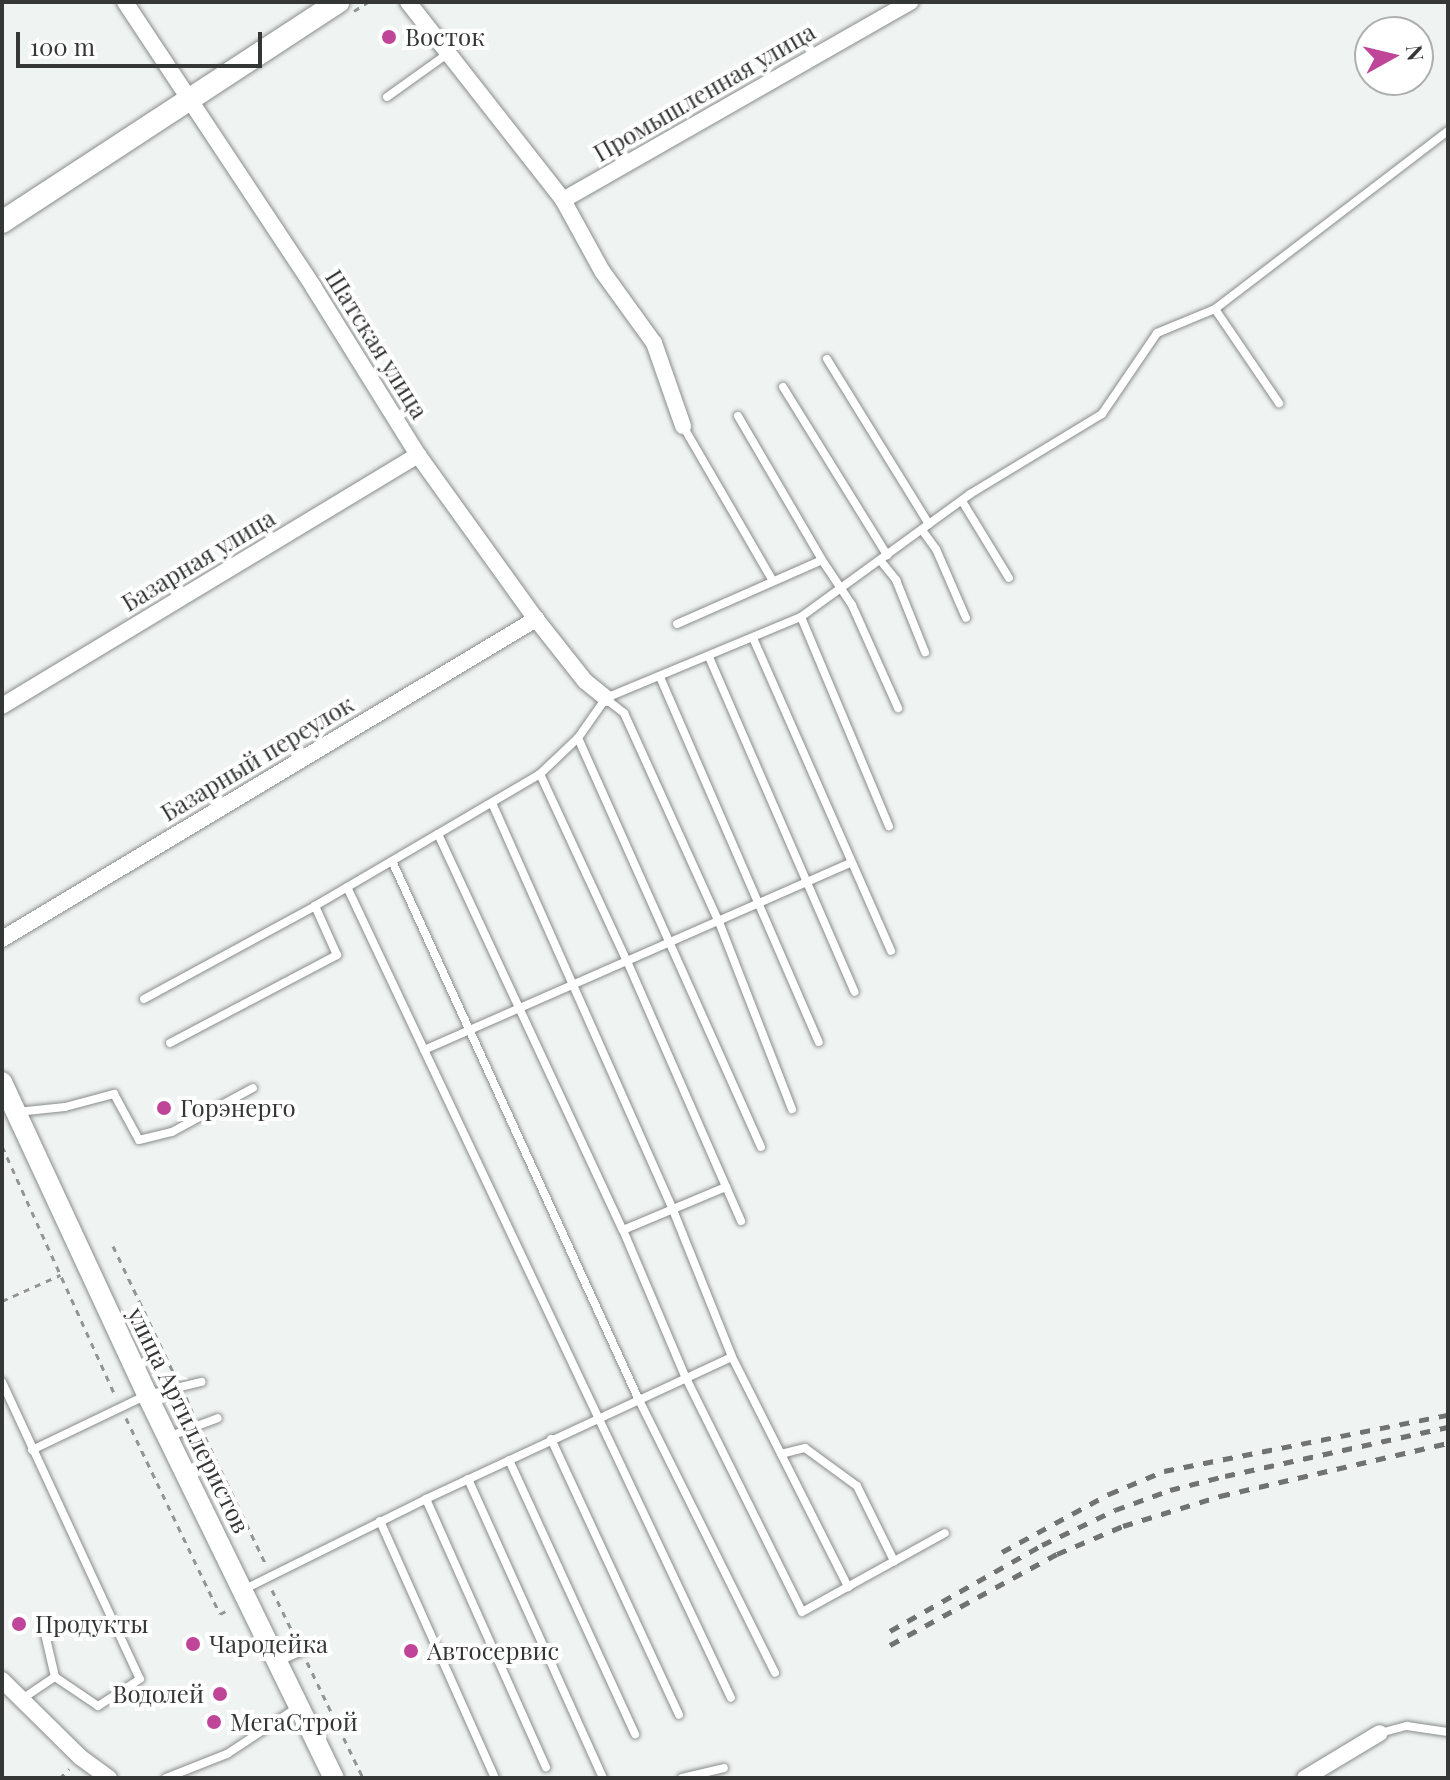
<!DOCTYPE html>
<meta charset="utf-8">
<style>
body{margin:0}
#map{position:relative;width:1450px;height:1780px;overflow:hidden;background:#eff3f2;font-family:"Playfair Display",serif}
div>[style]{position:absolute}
.path>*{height:3px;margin-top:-1.5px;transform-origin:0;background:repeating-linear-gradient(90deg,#929594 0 6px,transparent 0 12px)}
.roads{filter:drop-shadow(0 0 2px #888c8b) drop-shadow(0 0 2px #888c8b)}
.service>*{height:8px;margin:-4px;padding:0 4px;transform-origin:4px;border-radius:4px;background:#fff}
.minor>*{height:16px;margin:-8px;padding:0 8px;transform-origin:8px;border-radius:8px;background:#fff}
.tertiary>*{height:20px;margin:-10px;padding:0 10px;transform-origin:10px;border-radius:10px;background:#fff}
.secondary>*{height:22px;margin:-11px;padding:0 11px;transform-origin:11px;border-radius:11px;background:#fff}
.rail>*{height:5px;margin-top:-2.5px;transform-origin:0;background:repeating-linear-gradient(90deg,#707372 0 10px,transparent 0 20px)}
.dots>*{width:22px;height:22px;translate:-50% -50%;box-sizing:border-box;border:4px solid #fff;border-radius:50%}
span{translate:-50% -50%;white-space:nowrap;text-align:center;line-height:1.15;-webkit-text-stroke:8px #fff;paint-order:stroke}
.poi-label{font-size:24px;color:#353736}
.left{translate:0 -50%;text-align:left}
.right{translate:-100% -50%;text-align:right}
.street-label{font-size:24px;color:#353736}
.frame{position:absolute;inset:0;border:4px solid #353736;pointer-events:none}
.north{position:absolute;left:1354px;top:16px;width:80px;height:80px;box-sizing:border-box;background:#fff;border:2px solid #aeafaf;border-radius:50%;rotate:82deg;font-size:22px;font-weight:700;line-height:32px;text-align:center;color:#353736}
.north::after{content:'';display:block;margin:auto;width:28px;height:36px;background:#be4598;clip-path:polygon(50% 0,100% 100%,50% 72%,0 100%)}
.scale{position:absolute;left:16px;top:32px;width:246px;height:36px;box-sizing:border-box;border:4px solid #353736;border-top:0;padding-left:10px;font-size:24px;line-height:28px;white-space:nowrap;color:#353736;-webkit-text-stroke:6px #fff;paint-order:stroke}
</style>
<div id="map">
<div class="path">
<div style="left:354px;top:11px;width:17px;rotate:-33deg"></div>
<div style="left:2px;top:1146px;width:276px;rotate:65.6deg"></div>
<div style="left:113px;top:1246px;width:144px;rotate:64.5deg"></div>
<div style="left:2px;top:1301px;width:64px;rotate:-24.1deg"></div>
<div style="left:186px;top:1397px;width:21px;rotate:67deg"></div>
<div style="left:126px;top:1418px;width:217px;rotate:64.4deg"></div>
<div style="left:220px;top:1614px;width:11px;rotate:-27deg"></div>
<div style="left:205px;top:1437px;width:144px;rotate:64.5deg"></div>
<div style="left:272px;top:1590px;width:57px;rotate:63.9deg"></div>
<div style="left:307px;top:1662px;width:129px;rotate:64.2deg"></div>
<div style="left:60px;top:1778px;width:13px;rotate:-45deg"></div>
</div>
<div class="roads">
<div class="service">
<div style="left:387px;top:97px;width:74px;rotate:-35.6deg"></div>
<div style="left:1215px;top:309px;width:114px;rotate:55.8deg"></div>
<div style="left:827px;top:359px;width:194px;rotate:58.3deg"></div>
<div style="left:783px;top:387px;width:198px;rotate:58.2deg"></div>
<div style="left:738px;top:416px;width:167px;rotate:59.7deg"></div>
<div style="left:822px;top:560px;width:54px;rotate:56.3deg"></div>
<div style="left:852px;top:605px;width:113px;rotate:65.9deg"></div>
<div style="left:683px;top:426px;width:179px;rotate:59.9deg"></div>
<div style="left:962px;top:501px;width:90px;rotate:58.6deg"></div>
<div style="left:922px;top:530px;width:24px;rotate:54deg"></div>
<div style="left:936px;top:549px;width:75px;rotate:66.5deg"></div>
<div style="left:880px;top:560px;width:26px;rotate:51deg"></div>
<div style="left:896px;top:580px;width:78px;rotate:68.1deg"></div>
<div style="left:801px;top:617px;width:227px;rotate:67.2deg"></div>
<div style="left:677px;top:624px;width:158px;rotate:-23.8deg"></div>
<div style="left:753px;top:638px;width:342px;rotate:66.2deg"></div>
<div style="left:709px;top:657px;width:365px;rotate:66.5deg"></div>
<div style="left:660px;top:677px;width:398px;rotate:66.5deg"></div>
<div style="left:606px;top:699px;width:23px;rotate:38deg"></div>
<div style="left:624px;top:713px;width:230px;rotate:65.6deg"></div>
<div style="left:719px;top:922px;width:201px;rotate:68.7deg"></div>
<div style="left:578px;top:738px;width:448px;rotate:65.9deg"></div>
<div style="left:540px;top:774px;width:206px;rotate:65.1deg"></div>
<div style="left:627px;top:961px;width:284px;rotate:66.3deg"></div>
<div style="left:492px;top:803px;width:445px;rotate:66deg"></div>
<div style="left:673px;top:1210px;width:158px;rotate:68.1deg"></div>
<div style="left:732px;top:1357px;width:258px;rotate:63.2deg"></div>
<div style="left:438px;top:834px;width:437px;rotate:65deg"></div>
<div style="left:623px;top:1230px;width:159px;rotate:67deg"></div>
<div style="left:685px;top:1376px;width:263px;rotate:63.6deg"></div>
<div style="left:802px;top:1612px;width:163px;rotate:-28.9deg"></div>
<div style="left:392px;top:861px;width:591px;rotate:65.39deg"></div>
<div style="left:638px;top:1398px;width:307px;rotate:63.5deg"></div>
<div style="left:347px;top:887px;width:897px;rotate:64.66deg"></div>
<div style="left:144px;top:999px;width:195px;rotate:-28.5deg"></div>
<div style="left:315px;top:906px;width:261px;rotate:-30.4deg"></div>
<div style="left:540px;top:774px;width:52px;rotate:-43.5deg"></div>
<div style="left:578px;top:738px;width:49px;rotate:-55deg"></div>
<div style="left:606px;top:698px;width:211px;rotate:-22.6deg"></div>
<div style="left:801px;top:617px;width:209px;rotate:-36deg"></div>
<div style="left:970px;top:494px;width:154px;rotate:-31.2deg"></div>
<div style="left:1102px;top:414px;width:98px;rotate:-55.8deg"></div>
<div style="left:1157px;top:333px;width:63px;rotate:-22.5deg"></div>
<div style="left:1215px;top:309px;width:293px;rotate:-37.4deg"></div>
<div style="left:170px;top:1043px;width:189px;rotate:-27.8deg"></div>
<div style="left:337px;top:955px;width:54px;rotate:-114.2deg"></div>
<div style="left:424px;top:1050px;width:466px;rotate:-23.7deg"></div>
<div style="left:17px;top:1112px;width:48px;rotate:-5.9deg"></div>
<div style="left:65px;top:1107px;width:51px;rotate:-14.9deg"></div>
<div style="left:114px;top:1094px;width:52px;rotate:61.5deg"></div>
<div style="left:139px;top:1140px;width:34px;rotate:-14deg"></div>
<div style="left:172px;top:1132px;width:92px;rotate:-28.5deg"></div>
<div style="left:623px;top:1230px;width:112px;rotate:-22.7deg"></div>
<div style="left:2px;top:1382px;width:327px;rotate:65.1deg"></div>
<div style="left:140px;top:1679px;width:50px;rotate:147.3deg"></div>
<div style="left:98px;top:1706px;width:52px;rotate:-146deg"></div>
<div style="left:168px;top:1437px;width:53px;rotate:-20.8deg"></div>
<div style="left:551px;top:1439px;width:304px;rotate:65.1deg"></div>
<div style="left:32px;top:1450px;width:127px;rotate:-25.6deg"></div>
<div style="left:147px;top:1395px;width:56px;rotate:-13.5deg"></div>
<div style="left:781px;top:1454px;width:25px;rotate:-14deg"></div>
<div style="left:805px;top:1448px;width:64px;rotate:36.2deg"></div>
<div style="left:857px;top:1486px;width:84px;rotate:63.7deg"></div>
<div style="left:509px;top:1460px;width:302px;rotate:65.3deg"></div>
<div style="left:468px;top:1479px;width:328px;rotate:65.7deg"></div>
<div style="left:426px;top:1499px;width:294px;rotate:65.9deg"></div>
<div style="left:380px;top:1521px;width:282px;rotate:65.9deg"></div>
<div style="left:243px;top:1590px;width:204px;rotate:-26.4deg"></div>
<div style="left:426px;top:1499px;width:337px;rotate:-24.9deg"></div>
<div style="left:277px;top:1662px;width:35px;rotate:-24deg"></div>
<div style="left:22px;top:1699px;width:40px;rotate:-34deg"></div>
<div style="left:55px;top:1677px;width:53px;rotate:-103deg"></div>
<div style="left:1380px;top:1733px;width:28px;rotate:-15deg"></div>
<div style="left:1407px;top:1726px;width:41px;rotate:8.3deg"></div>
<div style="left:166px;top:1778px;width:66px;rotate:-21.5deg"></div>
<div style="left:227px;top:1754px;width:85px;rotate:-33.5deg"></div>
<div style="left:682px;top:1778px;width:43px;rotate:-13.4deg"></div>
</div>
<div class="minor">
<div style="left:125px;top:2px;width:343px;rotate:56.5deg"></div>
<div style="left:314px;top:288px;width:197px;rotate:58.1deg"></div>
<div style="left:418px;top:455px;width:202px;rotate:54.3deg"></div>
<div style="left:536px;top:619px;width:79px;rotate:51.7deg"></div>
<div style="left:585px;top:681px;width:27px;rotate:39deg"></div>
<div style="left:408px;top:2px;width:251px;rotate:51.9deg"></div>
<div style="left:563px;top:200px;width:81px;rotate:61.2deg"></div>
<div style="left:602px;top:271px;width:89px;rotate:54.2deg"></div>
<div style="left:654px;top:343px;width:88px;rotate:70.7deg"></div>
<div style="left:563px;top:200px;width:400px;rotate:-29.7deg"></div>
<div style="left:2px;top:706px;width:486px;rotate:-31.1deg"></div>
<div style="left:2px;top:939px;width:623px;rotate:-30.93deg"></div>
<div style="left:2px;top:1680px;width:110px;rotate:44.6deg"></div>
<div style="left:80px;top:1757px;width:36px;rotate:36deg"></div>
<div style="left:1305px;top:1778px;width:87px;rotate:-31deg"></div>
</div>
<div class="tertiary">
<div style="left:2px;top:1082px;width:345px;rotate:65.1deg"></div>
<div style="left:147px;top:1395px;width:426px;rotate:64deg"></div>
</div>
<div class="secondary">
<div style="left:2px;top:222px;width:402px;rotate:-33.2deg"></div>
</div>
</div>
<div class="rail">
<div style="left:1002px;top:1552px;width:122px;rotate:-28.5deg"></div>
<div style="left:1109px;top:1494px;width:60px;rotate:-22.7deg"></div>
<div style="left:1164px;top:1471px;width:289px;rotate:-11.2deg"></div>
<div style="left:890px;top:1631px;width:175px;rotate:-29.5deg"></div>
<div style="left:1042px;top:1545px;width:81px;rotate:-25.6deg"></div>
<div style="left:1115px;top:1510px;width:59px;rotate:-20deg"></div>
<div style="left:1170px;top:1490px;width:57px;rotate:-14.3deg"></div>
<div style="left:1225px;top:1476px;width:228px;rotate:-12.4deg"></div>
<div style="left:890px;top:1645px;width:190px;rotate:-28.6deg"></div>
<div style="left:1057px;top:1554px;width:72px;rotate:-23deg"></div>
<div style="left:1123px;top:1526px;width:102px;rotate:-17.2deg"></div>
<div style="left:1220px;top:1496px;width:234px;rotate:-13.1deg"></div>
</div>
<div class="dots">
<div style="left:389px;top:37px;background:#be4598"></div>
<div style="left:164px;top:1108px;background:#be4598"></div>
<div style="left:19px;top:1624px;background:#be4598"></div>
<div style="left:193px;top:1644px;background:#be4598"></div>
<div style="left:411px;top:1651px;background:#be4598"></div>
<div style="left:220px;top:1694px;background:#be4598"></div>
<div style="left:214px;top:1722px;background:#be4598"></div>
</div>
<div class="poi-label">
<span class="left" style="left:405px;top:37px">Восток</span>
<span class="left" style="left:180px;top:1108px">Горэнерго</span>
<span class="left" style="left:35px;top:1624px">Продукты</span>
<span class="left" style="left:209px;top:1644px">Чародейка</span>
<span class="left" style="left:427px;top:1651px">Автосервис</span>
<span class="right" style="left:204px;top:1694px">Водолей</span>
<span class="left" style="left:230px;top:1722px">МегаСтрой</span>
</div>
<div class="street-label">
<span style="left:704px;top:92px;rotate:-30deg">Промышленная улица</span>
<span style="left:377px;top:344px;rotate:58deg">Шатская улица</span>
<span style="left:198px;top:560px;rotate:-31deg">Базарная улица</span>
<span style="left:257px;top:758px;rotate:-31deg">Базарный переулок</span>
<span style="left:189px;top:1420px;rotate:64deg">улица Артиллеристов</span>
</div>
<div class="frame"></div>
<div class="north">N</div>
<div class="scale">100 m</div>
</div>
